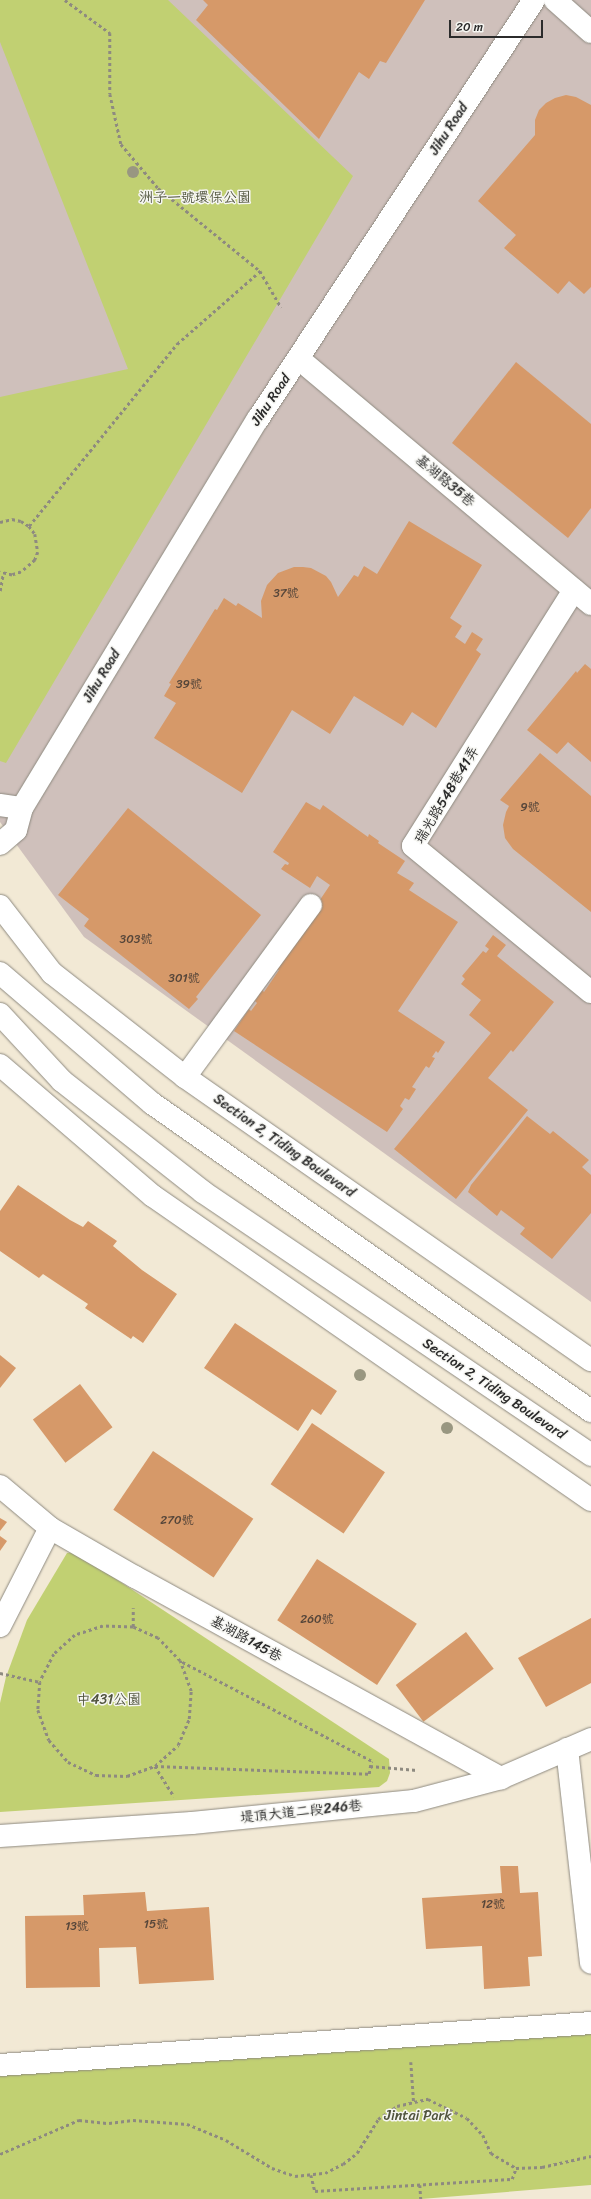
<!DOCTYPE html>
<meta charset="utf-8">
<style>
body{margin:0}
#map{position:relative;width:591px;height:2199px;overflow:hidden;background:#f2e9d5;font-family:Sriracha,"LXGW WenKai TC",sans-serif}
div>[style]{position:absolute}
.industrial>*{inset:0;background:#cfc0bb}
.green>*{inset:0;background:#c1d072}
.building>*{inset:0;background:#d69969;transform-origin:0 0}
.path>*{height:2.5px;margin-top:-1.25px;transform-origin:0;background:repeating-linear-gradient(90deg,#8e8a80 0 3px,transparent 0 6px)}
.roads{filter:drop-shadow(0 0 1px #8e8a80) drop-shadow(0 0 1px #8e8a80)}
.minor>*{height:22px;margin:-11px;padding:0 11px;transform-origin:11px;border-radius:11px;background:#fff}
.tertiary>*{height:22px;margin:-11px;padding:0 11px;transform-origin:11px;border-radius:11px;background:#fff}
.trunk>*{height:22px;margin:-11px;padding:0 11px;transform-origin:11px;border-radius:11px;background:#fff}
.trees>*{width:12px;height:12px;margin:-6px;border-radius:50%;background:#999781}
span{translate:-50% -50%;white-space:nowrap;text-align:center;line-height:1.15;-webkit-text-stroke:3px #f6f6f2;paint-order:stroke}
.number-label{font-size:12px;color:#56463a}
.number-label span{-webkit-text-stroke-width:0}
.street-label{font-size:14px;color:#2b2b2b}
.park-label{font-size:14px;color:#50543d}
.scale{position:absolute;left:449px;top:20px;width:94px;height:18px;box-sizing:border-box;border:2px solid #2b2b2b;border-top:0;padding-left:5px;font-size:12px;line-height:14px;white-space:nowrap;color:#2b2b2b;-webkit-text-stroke:3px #f6f6f2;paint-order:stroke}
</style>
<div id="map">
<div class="industrial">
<div style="clip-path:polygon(0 0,591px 0,591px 1302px,84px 937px,0 822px)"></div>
</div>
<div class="green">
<div style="clip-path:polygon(0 0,168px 0,353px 176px,6px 763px,0 761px,0 397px,128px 369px,0 42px)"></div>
<div style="clip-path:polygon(75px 1552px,389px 1759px,390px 1773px,387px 1781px,379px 1787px,0 1812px,0 1703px,6px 1677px,27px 1620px,67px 1553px)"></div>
<div style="clip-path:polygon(591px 2022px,591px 2185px,421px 2199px,0 2199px,0 2058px)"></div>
</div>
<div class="building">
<div style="clip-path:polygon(203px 0,425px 0,386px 63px,380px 61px,369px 79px,359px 72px,319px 139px,196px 20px,208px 5px)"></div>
<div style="clip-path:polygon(566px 95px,576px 97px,591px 105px,591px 287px,584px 294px,569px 281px,558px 294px,504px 248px,516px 235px,478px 201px,535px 135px,535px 120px,539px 110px,546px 103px,555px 98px)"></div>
<div style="clip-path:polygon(516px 362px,591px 424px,591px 508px,568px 538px,452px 443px)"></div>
<div style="clip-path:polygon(409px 521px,482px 565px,450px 618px,462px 626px,455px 637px,465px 644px,472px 632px,483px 639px,476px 650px,481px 654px,436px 728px,412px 712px,403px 726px,354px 696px,330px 734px,292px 710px,242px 793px,154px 738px,176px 703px,164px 696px,171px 684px,169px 683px,215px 609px,217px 610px,224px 598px,236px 606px,238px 603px,262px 618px,261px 601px,267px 585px,278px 573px,294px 567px,303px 567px,311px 568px,326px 576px,331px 582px,338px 597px,354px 575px,358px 577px,364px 566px,377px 574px)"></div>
<div style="clip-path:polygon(585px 664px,591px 669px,591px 762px,568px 742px,557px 754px,527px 730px,576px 671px,577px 673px)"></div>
<div style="clip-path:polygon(540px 753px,591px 796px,591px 912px,513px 849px,505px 838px,503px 825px,506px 812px,509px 806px,500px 800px)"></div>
<div style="clip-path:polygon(306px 802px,320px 810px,323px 805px,368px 837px,369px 834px,379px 841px,378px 843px,405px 861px,397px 873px,414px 883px,409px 890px,458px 922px,398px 1011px,445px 1042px,438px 1053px,436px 1051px,432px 1057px,435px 1058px,429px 1068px,426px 1066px,412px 1087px,416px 1089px,409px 1100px,405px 1098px,400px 1106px,403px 1109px,387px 1132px,234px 1031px,249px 1009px,251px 1011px,257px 1003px,255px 1001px,262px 990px,264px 992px,279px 970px,276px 969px,282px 959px,284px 960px,300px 936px,297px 934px,330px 885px,317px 876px,310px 888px,281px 869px,285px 864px,288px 865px,289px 863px,273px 852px)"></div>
<div style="clip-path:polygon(128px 808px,261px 915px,196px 997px,198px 999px,189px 1009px,84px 926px,89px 919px,58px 895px)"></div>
<div style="clip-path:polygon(493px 935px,506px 945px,497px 956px,554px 1002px,513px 1052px,511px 1050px,488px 1078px,528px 1110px,456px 1199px,394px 1149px,491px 1033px,469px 1015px,481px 1000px,461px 984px,465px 979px,462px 976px,483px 951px,486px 953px,489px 949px,485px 946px)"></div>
<div style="clip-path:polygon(527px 1116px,550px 1134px,553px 1131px,589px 1160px,582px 1167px,591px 1175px,591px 1213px,552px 1259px,520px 1234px,525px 1228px,501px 1210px,497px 1216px,468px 1192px,471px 1185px)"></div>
<div style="clip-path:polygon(18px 1185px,70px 1220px,83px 1227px,88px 1221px,117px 1241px,113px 1246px,142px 1270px,177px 1294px,143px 1343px,133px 1336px,131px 1339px,85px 1308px,88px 1304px,43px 1274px,39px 1278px,0 1251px,0 1211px)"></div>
<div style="clip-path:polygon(235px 1323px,337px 1391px,321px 1415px,312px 1409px,298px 1431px,204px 1368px)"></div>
<div style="clip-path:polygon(0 1355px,16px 1368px,0 1388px)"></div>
<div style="left:80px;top:1384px;width:54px;height:59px;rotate:53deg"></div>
<div style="left:312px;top:1423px;width:88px;height:74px;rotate:34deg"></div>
<div style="left:153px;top:1451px;width:121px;height:71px;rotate:34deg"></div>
<div style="clip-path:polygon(0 1518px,7px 1522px,0 1531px)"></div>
<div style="clip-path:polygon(0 1536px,7px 1541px,0 1551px)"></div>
<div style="left:317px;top:1559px;width:119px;height:73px;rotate:33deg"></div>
<div style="clip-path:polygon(591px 1618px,591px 1683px,546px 1707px,518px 1658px)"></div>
<div style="left:466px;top:1632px;width:46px;height:88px;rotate:53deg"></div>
<div style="clip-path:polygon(500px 1866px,518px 1866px,520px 1893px,538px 1892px,542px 1956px,528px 1957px,530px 1986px,484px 1989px,482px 1946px,426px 1949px,422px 1898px,502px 1893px)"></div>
<div style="clip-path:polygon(145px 1892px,147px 1911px,209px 1907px,214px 1980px,139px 1984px,136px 1947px,99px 1948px,100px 1987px,26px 1988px,25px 1916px,84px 1915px,83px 1895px)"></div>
</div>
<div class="path">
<div style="left:65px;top:0;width:56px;rotate:36.3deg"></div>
<div style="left:110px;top:33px;width:61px;rotate:90deg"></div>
<div style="left:110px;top:94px;width:51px;rotate:77.6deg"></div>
<div style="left:121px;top:144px;width:57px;rotate:49.9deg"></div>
<div style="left:158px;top:188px;width:132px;rotate:39.1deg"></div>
<div style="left:0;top:522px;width:12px;rotate:-14deg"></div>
<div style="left:12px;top:519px;width:9px;rotate:13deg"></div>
<div style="left:21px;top:521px;width:9px;rotate:32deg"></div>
<div style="left:29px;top:526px;width:10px;rotate:53deg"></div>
<div style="left:35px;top:534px;width:18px;rotate:81deg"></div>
<div style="left:38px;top:552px;width:9px;rotate:111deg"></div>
<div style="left:35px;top:560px;width:18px;rotate:139deg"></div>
<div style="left:21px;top:572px;width:9px;rotate:162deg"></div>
<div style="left:12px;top:575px;width:12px;rotate:-166deg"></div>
<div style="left:29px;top:526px;width:235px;rotate:-50.9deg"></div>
<div style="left:177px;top:344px;width:111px;rotate:-41.3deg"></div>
<div style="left:260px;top:271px;width:42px;rotate:59.7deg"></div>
<div style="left:0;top:591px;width:17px;rotate:-80deg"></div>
<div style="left:133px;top:1627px;width:19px;rotate:-90deg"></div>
<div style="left:0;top:1673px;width:41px;rotate:12.7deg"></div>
<div style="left:155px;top:1766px;width:31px;rotate:-42deg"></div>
<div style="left:178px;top:1745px;width:28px;rotate:-67deg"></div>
<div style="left:189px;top:1719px;width:28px;rotate:-86deg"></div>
<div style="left:191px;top:1691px;width:32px;rotate:-110deg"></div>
<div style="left:180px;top:1661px;width:32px;rotate:-134deg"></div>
<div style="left:158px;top:1638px;width:27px;rotate:-156deg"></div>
<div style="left:133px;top:1627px;width:30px;rotate:-178deg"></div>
<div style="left:103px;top:1626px;width:29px;rotate:162deg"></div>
<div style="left:75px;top:1635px;width:28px;rotate:138deg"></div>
<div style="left:54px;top:1654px;width:31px;rotate:117deg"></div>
<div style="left:40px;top:1682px;width:28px;rotate:94deg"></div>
<div style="left:38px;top:1710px;width:32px;rotate:70deg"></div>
<div style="left:49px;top:1740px;width:29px;rotate:49deg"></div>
<div style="left:68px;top:1762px;width:31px;rotate:25deg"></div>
<div style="left:96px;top:1775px;width:31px;rotate:2deg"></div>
<div style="left:127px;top:1776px;width:30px;rotate:-20deg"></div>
<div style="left:155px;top:1766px;width:214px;rotate:2.1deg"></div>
<div style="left:369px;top:1774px;width:13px;rotate:-81deg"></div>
<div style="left:371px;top:1761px;width:216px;rotate:-152.4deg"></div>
<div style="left:155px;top:1766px;width:36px;rotate:58deg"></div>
<div style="left:370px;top:1766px;width:47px;rotate:4.9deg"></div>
<div style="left:411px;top:2062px;width:39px;rotate:86deg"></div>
<div style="left:0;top:2154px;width:86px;rotate:-23.3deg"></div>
<div style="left:79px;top:2120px;width:30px;rotate:6deg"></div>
<div style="left:109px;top:2123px;width:24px;rotate:-7deg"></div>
<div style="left:133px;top:2120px;width:54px;rotate:4.2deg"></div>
<div style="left:187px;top:2124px;width:42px;rotate:22.3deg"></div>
<div style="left:226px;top:2140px;width:54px;rotate:31.3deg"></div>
<div style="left:272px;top:2168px;width:24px;rotate:19deg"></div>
<div style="left:295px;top:2176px;width:30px;rotate:-6deg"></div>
<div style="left:325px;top:2173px;width:20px;rotate:-27deg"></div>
<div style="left:343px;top:2164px;width:18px;rotate:-38deg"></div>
<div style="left:357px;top:2153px;width:40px;rotate:-58deg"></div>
<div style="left:378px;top:2119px;width:23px;rotate:-34deg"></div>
<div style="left:397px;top:2106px;width:32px;rotate:-13deg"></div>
<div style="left:428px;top:2099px;width:43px;rotate:26deg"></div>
<div style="left:467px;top:2118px;width:23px;rotate:47deg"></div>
<div style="left:483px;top:2135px;width:20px;rotate:66deg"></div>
<div style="left:491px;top:2153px;width:29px;rotate:31deg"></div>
<div style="left:516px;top:2168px;width:26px;rotate:-2deg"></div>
<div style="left:542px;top:2167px;width:50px;rotate:-12.7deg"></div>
<div style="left:311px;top:2175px;width:16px;rotate:76deg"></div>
<div style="left:315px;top:2191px;width:197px;rotate:-3.5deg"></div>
<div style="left:512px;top:2179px;width:12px;rotate:-70deg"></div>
<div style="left:420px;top:2185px;width:14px;rotate:86deg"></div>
</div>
<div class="roads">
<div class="minor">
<div style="left:299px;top:359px;width:381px;rotate:40deg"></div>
<div style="left:574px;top:590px;width:302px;rotate:122.2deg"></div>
<div style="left:413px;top:846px;width:230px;rotate:39.4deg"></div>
<div style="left:185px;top:1077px;width:213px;rotate:-53.8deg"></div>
<div style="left:0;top:1486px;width:65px;rotate:40deg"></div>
<div style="left:50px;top:1528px;width:98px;rotate:30deg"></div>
<div style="left:135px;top:1577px;width:418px;rotate:28.8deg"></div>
<div style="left:0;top:1626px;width:110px;rotate:-63deg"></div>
<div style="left:567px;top:1749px;width:215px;rotate:83.6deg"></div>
<div style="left:0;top:1836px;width:192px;rotate:-3.9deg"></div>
<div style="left:192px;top:1823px;width:223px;rotate:-5.7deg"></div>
<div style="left:414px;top:1801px;width:90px;rotate:-14.8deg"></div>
<div style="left:501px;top:1778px;width:98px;rotate:-23.4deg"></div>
<div style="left:0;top:2065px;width:592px;rotate:-4.06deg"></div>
</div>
<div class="tertiary">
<div style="left:555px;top:0;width:48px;rotate:41.6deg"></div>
<div style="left:0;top:805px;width:22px;rotate:8deg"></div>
<div style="left:0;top:844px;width:21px;rotate:-41deg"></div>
<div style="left:16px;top:830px;width:23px;rotate:-75deg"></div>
<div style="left:22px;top:808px;width:455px;rotate:-58.8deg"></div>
<div style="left:258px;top:419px;width:502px;rotate:-56.63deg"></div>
<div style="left:0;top:906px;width:85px;rotate:52.2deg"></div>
<div style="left:52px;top:973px;width:169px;rotate:38deg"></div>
<div style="left:185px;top:1077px;width:495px;rotate:34.9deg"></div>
<div style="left:0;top:1065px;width:201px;rotate:40.6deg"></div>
<div style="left:153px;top:1196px;width:533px;rotate:34.76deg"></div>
</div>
<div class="trunk">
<div style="left:0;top:973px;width:201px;rotate:40.6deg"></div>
<div style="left:153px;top:1104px;width:535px;rotate:35.03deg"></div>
<div style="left:0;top:1014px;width:91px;rotate:47.2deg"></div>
<div style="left:62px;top:1081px;width:179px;rotate:38.2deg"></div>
<div style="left:203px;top:1192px;width:469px;rotate:34.1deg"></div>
</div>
</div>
<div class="trees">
<div style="left:133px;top:172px"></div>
<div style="left:360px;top:1375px"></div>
<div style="left:447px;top:1428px"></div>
</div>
<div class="number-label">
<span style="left:286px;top:594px">37號</span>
<span style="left:189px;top:685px">39號</span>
<span style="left:530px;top:808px">9號</span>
<span style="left:136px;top:940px">303號</span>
<span style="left:184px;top:979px">301號</span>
<span style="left:177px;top:1521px">270號</span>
<span style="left:317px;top:1620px">260號</span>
<span style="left:493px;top:1905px">12號</span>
<span style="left:156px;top:1925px">15號</span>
<span style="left:77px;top:1927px">13號</span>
</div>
<div class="street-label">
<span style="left:449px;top:129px;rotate:-57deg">Jihu Road</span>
<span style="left:271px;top:400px;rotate:-56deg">Jihu Road</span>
<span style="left:445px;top:481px;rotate:40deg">基湖路35巷</span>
<span style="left:102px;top:676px;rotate:-59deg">Jihu Road</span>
<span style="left:447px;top:795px;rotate:-59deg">瑞光路548巷41弄</span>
<span style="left:284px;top:1146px;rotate:35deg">Section 2, Tiding Boulevard</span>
<span style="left:494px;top:1389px;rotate:34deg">Section 2, Tiding Boulevard</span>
<span style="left:246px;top:1639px;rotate:29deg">基湖路145巷</span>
<span style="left:301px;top:1812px;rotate:-6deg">堤頂大道二段246巷</span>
</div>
<div class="park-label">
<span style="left:195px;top:198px">洲子一號環保公園</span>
<span style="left:109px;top:1700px">中431公園</span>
<span style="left:418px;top:2116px">Jintai Park</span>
</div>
<div class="scale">20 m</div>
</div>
